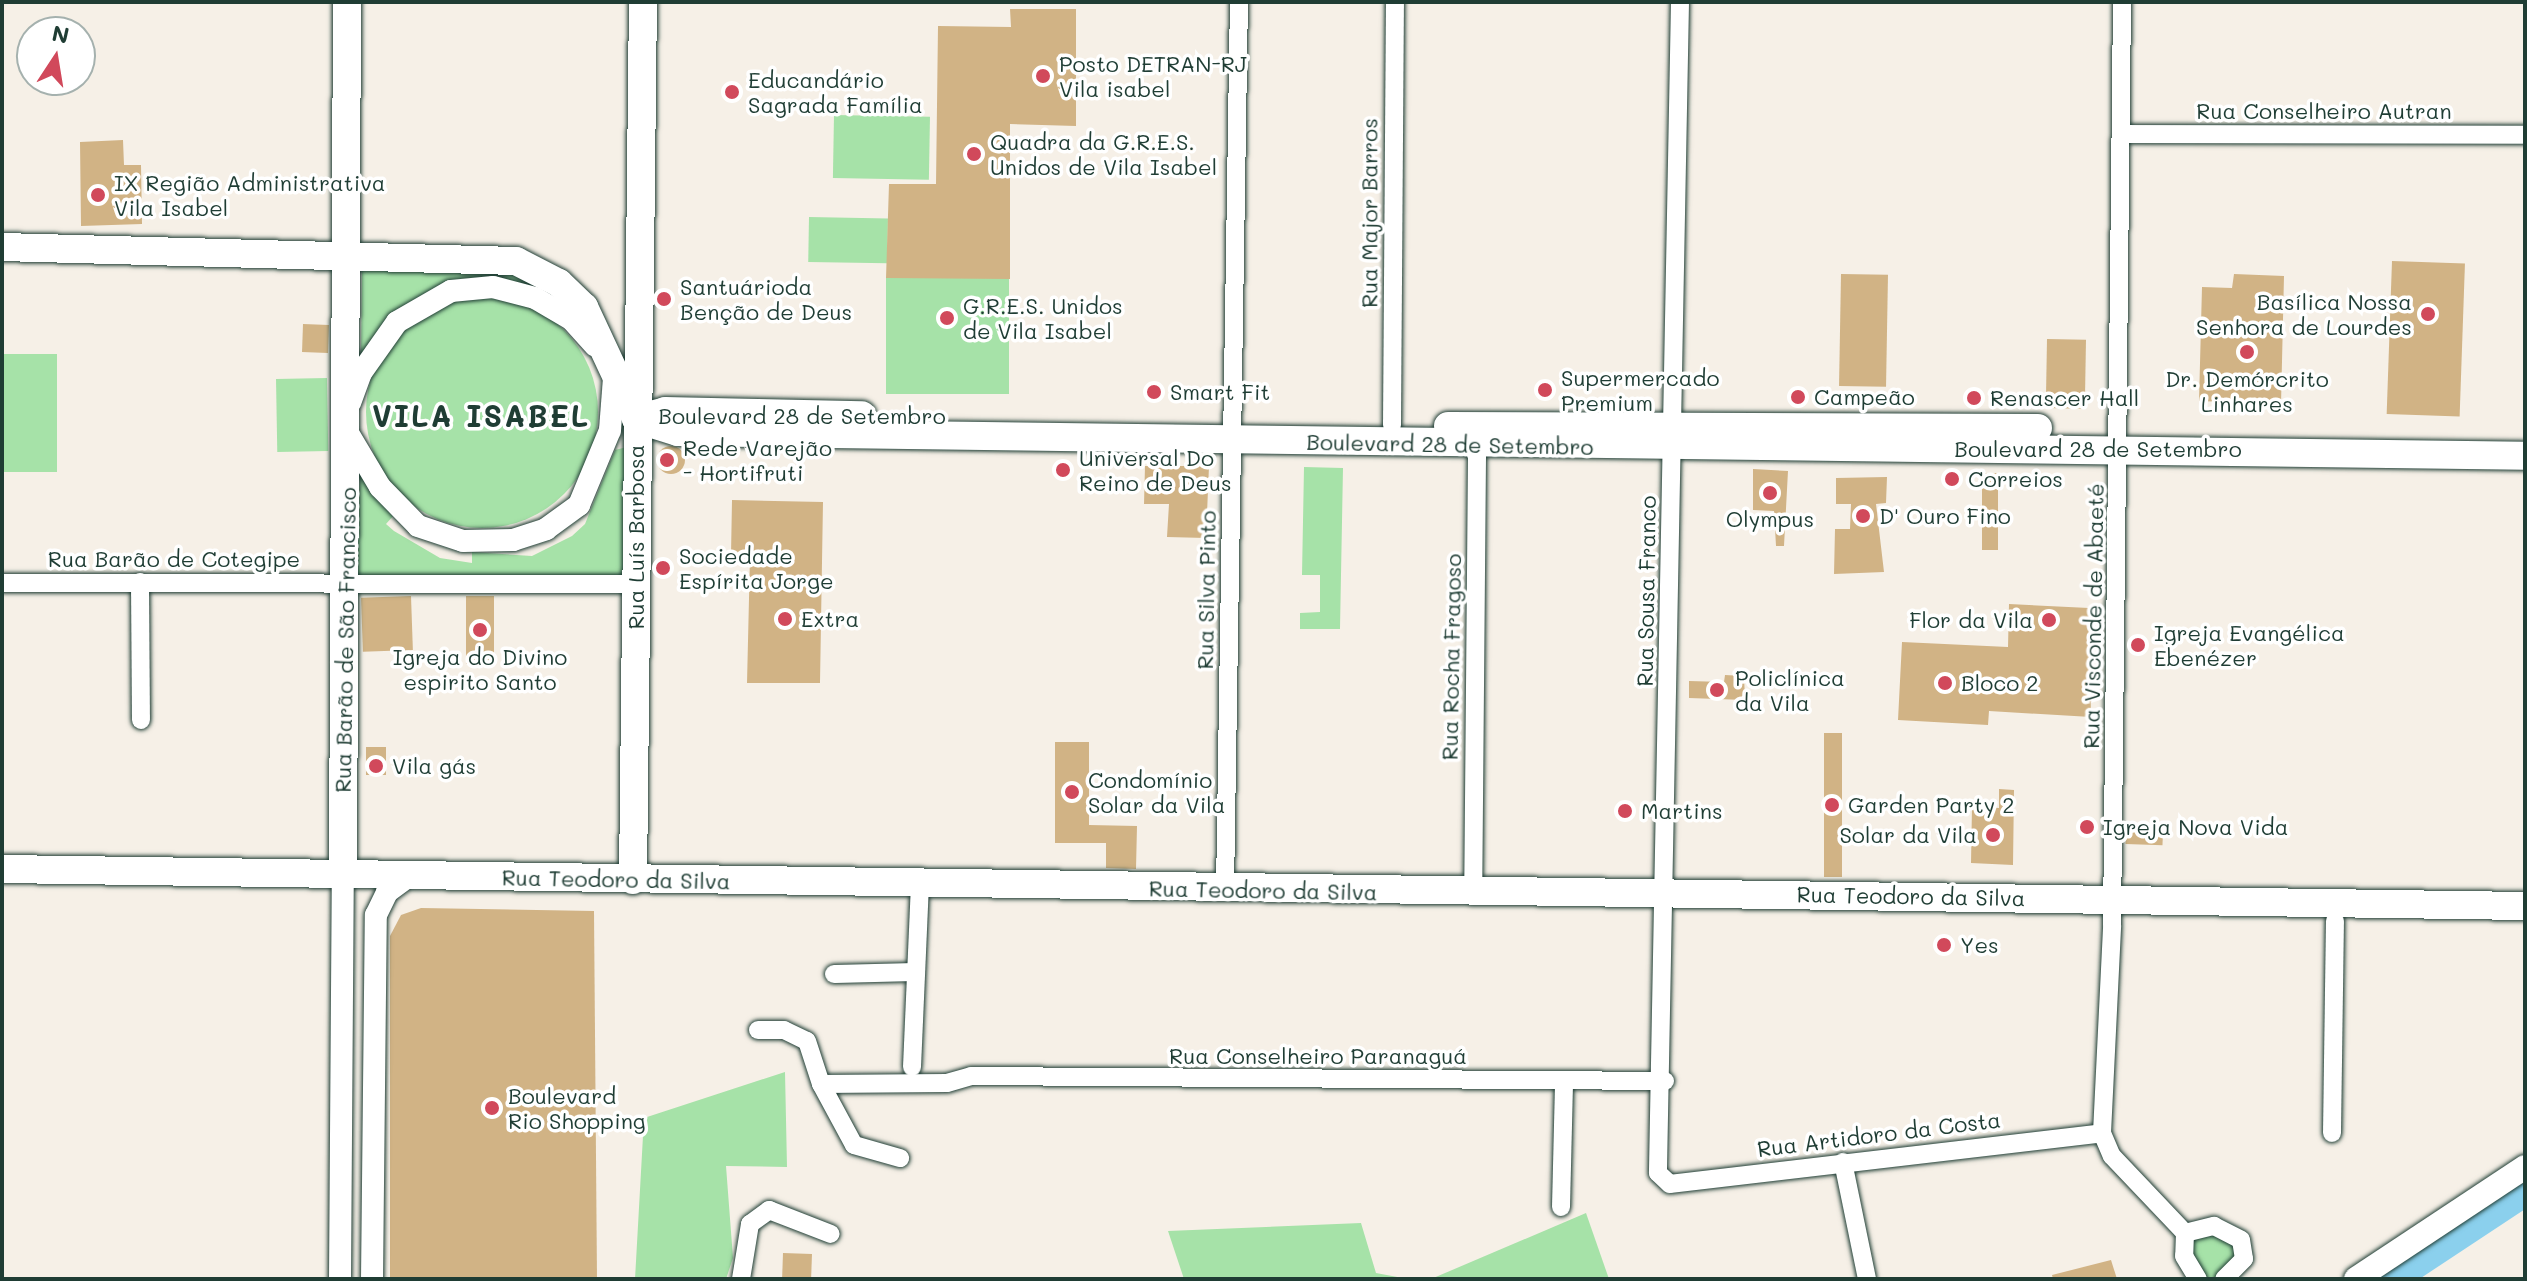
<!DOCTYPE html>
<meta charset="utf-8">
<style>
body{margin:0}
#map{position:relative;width:2527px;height:1281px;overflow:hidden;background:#f6f0e7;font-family:Mali,sans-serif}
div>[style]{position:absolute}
.green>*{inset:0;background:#a6e2a8;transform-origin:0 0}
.round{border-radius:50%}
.river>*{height:28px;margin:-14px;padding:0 14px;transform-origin:14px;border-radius:14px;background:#8bd0ed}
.building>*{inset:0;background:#d1b385;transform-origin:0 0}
.roads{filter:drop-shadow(0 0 2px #1f3d34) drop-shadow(0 0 2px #1f3d34)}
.minor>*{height:18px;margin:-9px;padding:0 9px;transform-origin:9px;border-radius:9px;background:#fff}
.tertiary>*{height:22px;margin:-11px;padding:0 11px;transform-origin:11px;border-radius:11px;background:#fff}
.secondary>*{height:24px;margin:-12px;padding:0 12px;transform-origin:12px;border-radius:12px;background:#fff}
.primary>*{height:28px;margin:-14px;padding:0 14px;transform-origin:14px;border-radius:14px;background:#fff}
.dots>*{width:22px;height:22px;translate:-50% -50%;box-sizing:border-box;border:4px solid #fff;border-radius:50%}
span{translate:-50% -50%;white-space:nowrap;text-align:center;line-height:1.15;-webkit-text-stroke:7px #fff;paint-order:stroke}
.poi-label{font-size:22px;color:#1f3d34}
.left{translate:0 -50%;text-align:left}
.right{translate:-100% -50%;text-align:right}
.street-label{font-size:22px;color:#1f3d34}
.district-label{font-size:30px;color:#1f3d34;font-weight:700;letter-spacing:2px}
.frame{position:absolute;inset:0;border:4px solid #1f3d34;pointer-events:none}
.north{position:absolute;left:16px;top:16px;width:80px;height:80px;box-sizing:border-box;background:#fff;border:2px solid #a5b1ae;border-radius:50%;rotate:12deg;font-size:22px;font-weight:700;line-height:32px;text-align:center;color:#1f3d34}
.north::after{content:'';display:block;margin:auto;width:28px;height:36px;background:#d1495b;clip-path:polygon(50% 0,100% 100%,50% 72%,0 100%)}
</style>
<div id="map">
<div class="green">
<div style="left:834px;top:115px;width:96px;height:63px;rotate:1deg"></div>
<div style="left:809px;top:217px;width:79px;height:45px;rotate:1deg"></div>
<div style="clip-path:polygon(362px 268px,511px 271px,547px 290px,433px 289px,398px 310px,361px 355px)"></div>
<div style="left:886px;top:278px;width:123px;height:116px"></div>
<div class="round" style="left:366px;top:296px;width:232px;height:232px"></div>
<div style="left:2px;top:354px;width:55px;height:118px"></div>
<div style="left:327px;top:378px;width:73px;height:51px;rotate:89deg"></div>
<div style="clip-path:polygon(627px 447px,625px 575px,357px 576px,360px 474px,394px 515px,386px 524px,394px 531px,440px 558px,472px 563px,472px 552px,532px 556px,572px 536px,585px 524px,615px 450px)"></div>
<div style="clip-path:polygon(1304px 467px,1343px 468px,1340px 629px,1300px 629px,1300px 613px,1320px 612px,1320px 575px,1302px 575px)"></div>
<div style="clip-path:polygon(785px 1072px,787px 1167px,726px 1166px,733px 1258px,726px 1279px,635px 1279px,644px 1118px)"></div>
<div style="clip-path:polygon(1586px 1213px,1609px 1279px,1431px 1279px)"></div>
<div style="clip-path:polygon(1361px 1223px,1376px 1273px,1408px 1279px,1184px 1279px,1168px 1231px)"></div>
<div style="clip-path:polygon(2221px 1231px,2241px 1247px,2218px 1279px,2203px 1278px,2192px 1266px,2190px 1235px)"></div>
</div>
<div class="river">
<div style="left:2394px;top:1279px;width:149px;rotate:-33.5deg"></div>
</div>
<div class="building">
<div style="clip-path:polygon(1010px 9px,1076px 9px,1076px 126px,1010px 124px,1010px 279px,886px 278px,889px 184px,936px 184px,938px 26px,1011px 27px)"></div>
<div style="clip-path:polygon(123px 140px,124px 165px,141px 165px,142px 224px,81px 226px,80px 142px)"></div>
<div style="left:2392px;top:261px;width:73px;height:153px;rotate:2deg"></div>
<div style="left:1841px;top:274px;width:47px;height:112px;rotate:1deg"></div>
<div style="clip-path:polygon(2234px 274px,2284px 276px,2281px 404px,2199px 401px,2202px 287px,2232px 288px)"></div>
<div style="left:303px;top:324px;width:26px;height:28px;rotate:2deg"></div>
<div style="left:2047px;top:339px;width:39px;height:69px;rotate:1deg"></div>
<div class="round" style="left:657px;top:446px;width:28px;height:28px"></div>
<div style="clip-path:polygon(1145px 466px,1209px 466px,1206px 538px,1167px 537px,1169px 504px,1144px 504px)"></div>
<div style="clip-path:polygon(1753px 469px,1788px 471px,1784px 546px,1776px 546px,1774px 511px,1753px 510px)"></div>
<div style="left:1982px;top:473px;width:16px;height:77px"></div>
<div style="clip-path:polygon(1887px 477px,1886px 503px,1876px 504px,1884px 572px,1834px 574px,1835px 529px,1850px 529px,1851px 504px,1836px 504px,1836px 478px)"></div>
<div style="clip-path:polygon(732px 500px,823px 502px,820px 683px,747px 683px,750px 556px,731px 555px)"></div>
<div style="left:411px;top:596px;width:54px;height:50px;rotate:88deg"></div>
<div style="left:466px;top:596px;width:28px;height:68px"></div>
<div style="clip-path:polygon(2009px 604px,2089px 608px,2091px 717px,1989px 711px,1988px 725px,1898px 720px,1902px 642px,2008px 647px)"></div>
<div style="clip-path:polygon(1725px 675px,1744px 676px,1745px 700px,1689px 698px,1689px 681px,1724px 682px)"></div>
<div style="left:1824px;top:733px;width:18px;height:144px"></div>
<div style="clip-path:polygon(1055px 742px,1089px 742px,1089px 825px,1137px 826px,1136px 869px,1106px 868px,1106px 843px,1055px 843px)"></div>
<div style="left:366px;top:747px;width:20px;height:28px"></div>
<div style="clip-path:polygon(1999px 789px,2014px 790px,2013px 865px,1971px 863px,1972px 806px,1999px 808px)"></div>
<div style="left:2126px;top:830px;width:37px;height:14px;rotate:2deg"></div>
<div style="clip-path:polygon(421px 908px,594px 911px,597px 1279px,390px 1279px,390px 936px,401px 915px)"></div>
<div style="left:783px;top:1253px;width:29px;height:26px;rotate:2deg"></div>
<div style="clip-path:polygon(2111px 1260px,2117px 1279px,2053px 1279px,2052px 1275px)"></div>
</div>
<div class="roads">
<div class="minor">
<div style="left:1680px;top:2px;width:1171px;rotate:91.08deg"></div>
<div style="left:1658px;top:1173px;width:16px;rotate:43deg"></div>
<div style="left:1670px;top:1184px;width:435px;rotate:-6.7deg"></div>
<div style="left:2123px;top:134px;width:402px;rotate:0.1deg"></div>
<div style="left:1392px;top:425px;width:423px;rotate:-89.6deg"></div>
<div style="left:1469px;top:436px;width:22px;rotate:69deg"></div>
<div style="left:1477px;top:457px;width:435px;rotate:90.5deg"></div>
<div style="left:140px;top:582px;width:138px;rotate:89.6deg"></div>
<div style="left:2px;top:583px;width:635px;rotate:0.09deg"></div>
<div style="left:1225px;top:890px;width:888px;rotate:-89.1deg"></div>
<div style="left:834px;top:974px;width:82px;rotate:-1.4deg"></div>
<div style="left:758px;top:1030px;width:26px"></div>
<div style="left:784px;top:1030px;width:25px;rotate:26deg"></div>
<div style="left:807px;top:1041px;width:45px;rotate:72deg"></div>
<div style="left:821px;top:1084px;width:126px;rotate:-0.5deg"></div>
<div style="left:947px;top:1083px;width:25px;rotate:-16deg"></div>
<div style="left:971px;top:1076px;width:694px;rotate:0.41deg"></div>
<div style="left:912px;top:1067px;width:181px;rotate:-87.5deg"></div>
<div style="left:821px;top:1084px;width:69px;rotate:61.6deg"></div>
<div style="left:854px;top:1145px;width:48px;rotate:15.8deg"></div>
<div style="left:2102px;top:1133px;width:208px;rotate:-87.2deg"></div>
<div style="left:2112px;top:925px;width:923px;rotate:-89.38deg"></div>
<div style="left:2102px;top:1133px;width:25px;rotate:67deg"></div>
<div style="left:2112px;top:1156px;width:106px;rotate:46.5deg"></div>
<div style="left:2332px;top:1133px;width:212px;rotate:-89.2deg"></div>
<div style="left:1843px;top:1162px;width:119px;rotate:78.4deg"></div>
<div style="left:1561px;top:1207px;width:126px;rotate:-88.6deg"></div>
<div style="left:2185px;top:1233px;width:30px;rotate:-14deg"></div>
<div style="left:2214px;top:1226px;width:30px;rotate:27deg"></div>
<div style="left:2241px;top:1240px;width:19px;rotate:81deg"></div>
<div style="left:2244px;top:1259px;width:28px;rotate:135deg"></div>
<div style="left:2185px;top:1233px;width:23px;rotate:92deg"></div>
<div style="left:2184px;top:1256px;width:27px;rotate:59deg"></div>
<div style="left:741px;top:1279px;width:56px;rotate:-80.7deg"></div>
<div style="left:750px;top:1224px;width:24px;rotate:-36deg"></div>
<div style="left:769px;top:1210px;width:66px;rotate:21.2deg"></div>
</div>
<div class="tertiary">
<div style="left:350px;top:403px;width:32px;rotate:-70deg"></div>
<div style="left:361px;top:373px;width:62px;rotate:-54.8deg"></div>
<div style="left:397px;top:322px;width:62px;rotate:-29.9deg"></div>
<div style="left:451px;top:291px;width:42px;rotate:-5.4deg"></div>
<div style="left:493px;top:287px;width:43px;rotate:14.7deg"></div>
<div style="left:535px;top:298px;width:42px;rotate:30.3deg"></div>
<div style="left:571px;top:319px;width:36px;rotate:48deg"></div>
<div style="left:348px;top:433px;width:63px;rotate:59.3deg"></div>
<div style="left:380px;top:487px;width:54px;rotate:45.7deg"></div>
<div style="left:418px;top:526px;width:47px;rotate:18.4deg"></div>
<div style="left:463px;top:541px;width:50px;rotate:-1.1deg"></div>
<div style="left:513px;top:540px;width:35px;rotate:-18deg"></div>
<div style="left:546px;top:529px;width:41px;rotate:-36deg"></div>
<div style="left:579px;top:505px;width:81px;rotate:-67.5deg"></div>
<div style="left:610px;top:430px;width:52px;rotate:-85.6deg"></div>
<div style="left:340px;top:1279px;width:406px;rotate:-89.6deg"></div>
<div style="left:372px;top:1279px;width:364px;rotate:-89.4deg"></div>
<div style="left:376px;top:915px;width:25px;rotate:-64deg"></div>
<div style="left:387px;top:892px;width:29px;rotate:-36deg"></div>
</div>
<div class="secondary">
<div style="left:2356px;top:1279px;width:203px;rotate:-33.5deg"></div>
</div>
<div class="primary">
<div style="left:2px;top:247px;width:514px;rotate:1.56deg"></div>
<div style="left:516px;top:261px;width:48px;rotate:27.1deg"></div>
<div style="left:559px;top:283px;width:35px;rotate:44deg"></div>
<div style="left:584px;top:307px;width:118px;rotate:65deg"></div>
<div style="left:636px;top:419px;width:44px;rotate:17.2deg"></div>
<div style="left:678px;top:432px;width:1847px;rotate:0.74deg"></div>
<div style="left:636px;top:419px;width:30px;rotate:-15deg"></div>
<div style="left:665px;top:411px;width:197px;rotate:1.2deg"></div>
<div style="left:1448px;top:426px;width:590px;rotate:0.19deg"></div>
<div style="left:2px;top:869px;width:2523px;rotate:0.84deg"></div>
<div style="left:343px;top:873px;width:871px;rotate:-89.74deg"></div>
<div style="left:633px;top:880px;width:878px;rotate:-89.35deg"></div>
</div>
</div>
<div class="dots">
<div style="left:1043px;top:76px;background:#d1495b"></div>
<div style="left:732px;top:92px;background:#d1495b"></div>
<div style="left:974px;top:154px;background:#d1495b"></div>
<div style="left:98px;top:195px;background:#d1495b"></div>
<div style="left:664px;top:299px;background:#d1495b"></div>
<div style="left:2428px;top:314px;background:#d1495b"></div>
<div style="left:947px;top:318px;background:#d1495b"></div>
<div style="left:2247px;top:352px;background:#d1495b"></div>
<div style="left:1545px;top:390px;background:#d1495b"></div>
<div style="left:1154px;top:392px;background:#d1495b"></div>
<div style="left:1798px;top:397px;background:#d1495b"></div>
<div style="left:1974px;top:398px;background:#d1495b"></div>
<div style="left:667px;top:460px;background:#d1495b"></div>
<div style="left:1063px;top:470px;background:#d1495b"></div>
<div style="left:1952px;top:479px;background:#d1495b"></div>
<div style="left:1770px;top:493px;background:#d1495b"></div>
<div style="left:1863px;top:516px;background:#d1495b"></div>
<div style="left:663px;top:568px;background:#d1495b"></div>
<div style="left:785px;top:619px;background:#d1495b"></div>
<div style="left:2049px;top:620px;background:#d1495b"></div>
<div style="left:480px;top:630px;background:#d1495b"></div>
<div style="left:2138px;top:645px;background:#d1495b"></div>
<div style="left:1945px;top:683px;background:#d1495b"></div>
<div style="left:1717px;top:690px;background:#d1495b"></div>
<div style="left:376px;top:766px;background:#d1495b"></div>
<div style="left:1072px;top:792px;background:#d1495b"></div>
<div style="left:1832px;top:805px;background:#d1495b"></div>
<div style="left:1625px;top:811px;background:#d1495b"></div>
<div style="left:2087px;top:827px;background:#d1495b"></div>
<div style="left:1993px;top:835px;background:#d1495b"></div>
<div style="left:1944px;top:945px;background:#d1495b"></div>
<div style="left:492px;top:1108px;background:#d1495b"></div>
</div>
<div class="poi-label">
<span class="left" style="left:1059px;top:76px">Posto DETRAN-RJ<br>Vila isabel</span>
<span class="left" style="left:748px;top:92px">Educandário<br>Sagrada Família</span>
<span class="left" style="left:990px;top:154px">Quadra da G.R.E.S.<br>Unidos de Vila Isabel</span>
<span class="left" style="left:114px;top:195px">IX Região Administrativa<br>Vila Isabel</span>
<span class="left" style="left:680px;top:299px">Santuárioda<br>Benção de Deus</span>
<span class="right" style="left:2412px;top:314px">Basílica Nossa<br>Senhora de Lourdes</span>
<span class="left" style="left:963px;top:318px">G.R.E.S. Unidos<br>de Vila Isabel</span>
<span class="left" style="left:1561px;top:390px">Supermercado<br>Premium</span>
<span style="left:2247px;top:391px">Dr. Demórcrito<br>Linhares</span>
<span class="left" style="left:1170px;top:392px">Smart Fit</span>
<span class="left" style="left:1814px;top:397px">Campeão</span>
<span class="left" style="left:1990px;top:398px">Renascer Hall</span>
<span class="left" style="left:683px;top:460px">Rede Varejão<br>- Hortifruti</span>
<span class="left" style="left:1079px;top:470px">Universal Do<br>Reino de Deus</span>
<span class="left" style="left:1968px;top:479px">Correios</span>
<span class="left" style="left:1879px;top:516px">D' Ouro Fino</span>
<span style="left:1770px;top:519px">Olympus</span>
<span class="left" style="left:679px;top:568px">Sociedade<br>Espírita Jorge</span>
<span class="left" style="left:801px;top:619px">Extra</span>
<span class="right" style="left:2033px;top:620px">Flor da Vila</span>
<span class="left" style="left:2154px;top:645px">Igreja Evangélica<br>Ebenézer</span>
<span style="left:480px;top:669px">Igreja do Divino<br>espirito Santo</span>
<span class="left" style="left:1735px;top:690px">Policlínica<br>da Vila</span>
<span class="left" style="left:1961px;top:683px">Bloco 2</span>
<span class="left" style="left:392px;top:766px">Vila gás</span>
<span class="left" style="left:1088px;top:792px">Condomínio<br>Solar da Vila</span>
<span class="left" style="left:1848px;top:805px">Garden Party 2</span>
<span class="left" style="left:1641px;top:811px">Martins</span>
<span class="left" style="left:2103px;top:827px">Igreja Nova Vida</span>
<span class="right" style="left:1977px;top:835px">Solar da Vila</span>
<span class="left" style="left:1960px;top:945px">Yes</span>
<span class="left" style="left:508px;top:1108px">Boulevard<br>Rio Shopping</span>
</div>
<div class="street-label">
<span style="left:2324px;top:111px">Rua Conselheiro Autran</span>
<span style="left:1369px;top:213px;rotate:-90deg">Rua Major Barros</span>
<span style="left:802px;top:416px">Boulevard 28 de Setembro</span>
<span style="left:1450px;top:444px;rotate:1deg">Boulevard 28 de Setembro</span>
<span style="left:2098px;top:449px">Boulevard 28 de Setembro</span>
<span style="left:636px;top:537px;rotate:-90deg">Rua Luís Barbosa</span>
<span style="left:174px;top:559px">Rua Barão de Cotegipe</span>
<span style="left:1206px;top:590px;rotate:-89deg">Rua Silva Pinto</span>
<span style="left:1646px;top:591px;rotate:-89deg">Rua Sousa Franco</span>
<span style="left:2093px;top:616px;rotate:-89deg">Rua Visconde de Abaeté</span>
<span style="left:345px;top:640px;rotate:-89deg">Rua Barão de São Francisco</span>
<span style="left:1451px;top:657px;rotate:-89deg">Rua Rocha Fragoso</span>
<span style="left:616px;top:879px;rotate:1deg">Rua Teodoro da Silva</span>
<span style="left:1263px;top:890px;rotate:1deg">Rua Teodoro da Silva</span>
<span style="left:1911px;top:896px;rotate:1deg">Rua Teodoro da Silva</span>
<span style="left:1318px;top:1056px">Rua Conselheiro Paranaguá</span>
<span style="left:1879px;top:1134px;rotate:-7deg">Rua Artidoro da Costa</span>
</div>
<div class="district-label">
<span style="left:481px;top:415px">VILA ISABEL</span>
</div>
<div class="frame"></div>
<div class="north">N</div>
</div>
